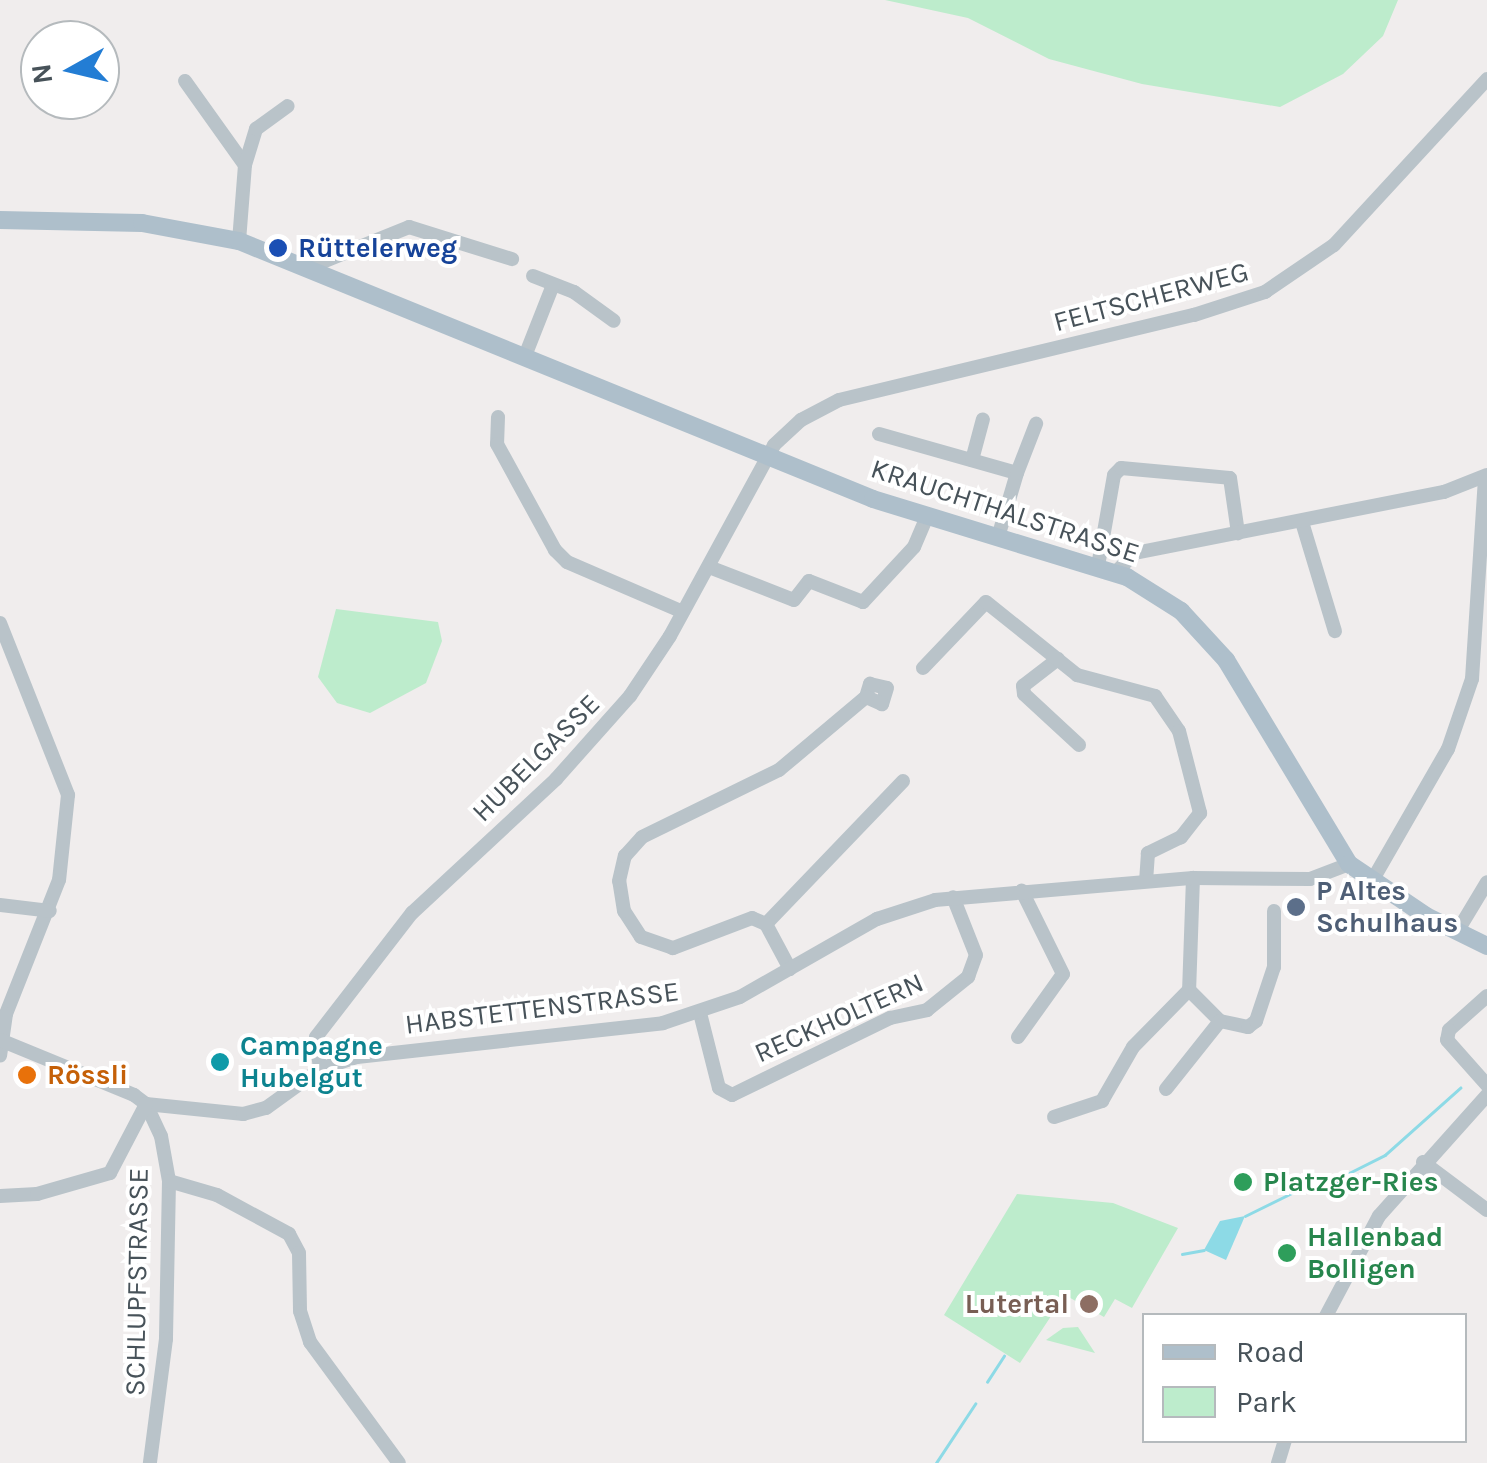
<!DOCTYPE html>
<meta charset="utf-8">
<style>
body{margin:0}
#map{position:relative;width:1487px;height:1463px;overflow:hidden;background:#f0eded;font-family:Karla,sans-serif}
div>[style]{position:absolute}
.green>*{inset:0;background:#bdeccc}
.water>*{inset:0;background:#8ddae6}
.stream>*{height:2.5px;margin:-1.25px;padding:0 1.25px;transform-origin:1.25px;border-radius:1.25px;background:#8ddae6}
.minor>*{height:14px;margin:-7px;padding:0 7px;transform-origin:7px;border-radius:7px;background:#b9c3c9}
.major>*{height:18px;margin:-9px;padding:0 9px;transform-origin:9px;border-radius:9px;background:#aebfcb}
.dots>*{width:28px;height:28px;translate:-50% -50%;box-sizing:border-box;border:5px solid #fff;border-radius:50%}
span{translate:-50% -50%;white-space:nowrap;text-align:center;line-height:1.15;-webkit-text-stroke:8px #fff;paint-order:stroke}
.transit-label{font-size:28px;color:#164399;font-weight:700}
.left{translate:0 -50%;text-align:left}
.street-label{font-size:28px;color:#475259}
.service-label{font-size:28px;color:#4e5e75;font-weight:700}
.culture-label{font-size:28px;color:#0d838f;font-weight:700}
.food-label{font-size:28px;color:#c56008;font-weight:700}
.leisure-label{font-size:28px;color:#27864d;font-weight:700}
.education-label{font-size:28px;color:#785e54;font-weight:700}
.right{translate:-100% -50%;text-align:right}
.legend{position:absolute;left:1142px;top:1313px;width:325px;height:130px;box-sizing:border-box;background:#fff;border:2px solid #b5babd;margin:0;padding:12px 18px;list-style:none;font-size:30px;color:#475259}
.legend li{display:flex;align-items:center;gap:20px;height:50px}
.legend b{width:50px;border:2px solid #b5babd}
.north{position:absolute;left:20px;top:20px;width:100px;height:100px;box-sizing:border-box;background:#fff;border:2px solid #b5babd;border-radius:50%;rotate:262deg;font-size:28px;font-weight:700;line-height:40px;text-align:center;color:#475259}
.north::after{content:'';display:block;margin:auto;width:35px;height:45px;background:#237dd4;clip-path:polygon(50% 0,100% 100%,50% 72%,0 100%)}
</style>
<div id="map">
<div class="green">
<div style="clip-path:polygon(885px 0,1398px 0,1383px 36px,1343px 74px,1280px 107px,1142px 84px,1049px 59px,968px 18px)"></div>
<div style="clip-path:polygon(336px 609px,438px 622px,442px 641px,426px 683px,370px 713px,337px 703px,318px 677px)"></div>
<div style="clip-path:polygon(1017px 1194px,1113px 1203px,1178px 1228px,1132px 1308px,1115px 1299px,1104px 1317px,1065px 1295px,1020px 1363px,944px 1315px)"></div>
<div style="clip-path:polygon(1078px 1327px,1095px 1353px,1046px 1340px,1063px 1328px)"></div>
</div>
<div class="water">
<div style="clip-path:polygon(1245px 1216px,1226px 1260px,1204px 1250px,1220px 1221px)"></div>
</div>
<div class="stream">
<div style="left:1349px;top:1173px;width:40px;rotate:-26.6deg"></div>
<div style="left:1385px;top:1155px;width:101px;rotate:-41.8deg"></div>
<div style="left:1245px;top:1216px;width:64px;rotate:-26.2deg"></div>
<div style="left:1302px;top:1188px;width:37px;rotate:-8deg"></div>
<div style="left:1182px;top:1254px;width:22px;rotate:-10deg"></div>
<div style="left:987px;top:1382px;width:31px;rotate:-57deg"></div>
<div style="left:936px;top:1463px;width:71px;rotate:-56.5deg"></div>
</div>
<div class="minor">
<div style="left:185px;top:81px;width:103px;rotate:54.5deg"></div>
<div style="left:245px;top:165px;width:76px;rotate:94.5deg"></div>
<div style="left:245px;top:165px;width:38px;rotate:-73deg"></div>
<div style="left:256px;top:129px;width:39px;rotate:-36deg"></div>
<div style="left:310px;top:267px;width:107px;rotate:-22deg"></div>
<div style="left:409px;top:227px;width:108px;rotate:17.3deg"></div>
<div style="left:533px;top:276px;width:44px;rotate:21.3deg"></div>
<div style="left:574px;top:292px;width:49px;rotate:35.9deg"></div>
<div style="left:525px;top:356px;width:76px;rotate:-68.5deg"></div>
<div style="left:498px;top:417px;width:27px;rotate:92deg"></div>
<div style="left:497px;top:444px;width:121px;rotate:61.3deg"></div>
<div style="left:555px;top:550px;width:17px;rotate:45deg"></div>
<div style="left:567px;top:562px;width:126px;rotate:23.3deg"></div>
<div style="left:879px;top:434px;width:143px;rotate:15.8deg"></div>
<div style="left:1017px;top:473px;width:67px;rotate:106.5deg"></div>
<div style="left:972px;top:460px;width:42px;rotate:-75deg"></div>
<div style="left:1017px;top:473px;width:53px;rotate:-68.8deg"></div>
<div style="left:1302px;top:522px;width:114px;rotate:73.2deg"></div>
<div style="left:1098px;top:566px;width:92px;rotate:-80deg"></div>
<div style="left:1114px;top:475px;width:10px;rotate:-45deg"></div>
<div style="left:1121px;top:468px;width:109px;rotate:5.2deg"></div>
<div style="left:1230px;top:478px;width:56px;rotate:81.7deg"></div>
<div style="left:709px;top:567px;width:91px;rotate:21.2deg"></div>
<div style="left:794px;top:600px;width:24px;rotate:-52deg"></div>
<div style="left:809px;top:581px;width:58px;rotate:21.3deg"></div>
<div style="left:863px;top:602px;width:75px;rotate:-47.2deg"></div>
<div style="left:914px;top:547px;width:34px;rotate:-67deg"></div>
<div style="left:1116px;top:572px;width:27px;rotate:-45deg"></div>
<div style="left:1135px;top:553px;width:315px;rotate:-11.2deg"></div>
<div style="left:1444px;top:492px;width:46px;rotate:-21.6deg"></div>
<div style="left:0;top:623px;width:185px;rotate:68.4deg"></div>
<div style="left:68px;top:795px;width:85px;rotate:96deg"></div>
<div style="left:59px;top:880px;width:144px;rotate:111.6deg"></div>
<div style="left:6px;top:1014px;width:42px;rotate:98.1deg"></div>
<div style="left:1058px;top:659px;width:44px;rotate:142.4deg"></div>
<div style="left:1023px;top:686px;width:8px;rotate:83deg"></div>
<div style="left:1024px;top:694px;width:75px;rotate:42.8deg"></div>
<div style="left:923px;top:668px;width:91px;rotate:-46.3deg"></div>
<div style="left:986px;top:602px;width:117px;rotate:38.7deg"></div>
<div style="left:1077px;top:675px;width:81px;rotate:15.1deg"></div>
<div style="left:1155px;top:696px;width:42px;rotate:55.6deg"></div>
<div style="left:1179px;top:731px;width:85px;rotate:75.6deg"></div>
<div style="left:1200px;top:813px;width:31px;rotate:128deg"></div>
<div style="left:1181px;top:837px;width:37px;rotate:154deg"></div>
<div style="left:1148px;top:853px;width:28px;rotate:94deg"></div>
<div style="left:1193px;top:878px;width:112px;rotate:92deg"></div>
<div style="left:1189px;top:990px;width:44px;rotate:45deg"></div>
<div style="left:1220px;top:1021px;width:29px;rotate:12deg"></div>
<div style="left:1248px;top:1027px;width:10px;rotate:-37deg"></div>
<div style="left:1256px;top:1021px;width:57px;rotate:-71.6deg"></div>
<div style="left:1274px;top:967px;width:56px;rotate:-90deg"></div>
<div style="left:1372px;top:881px;width:152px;rotate:-60.1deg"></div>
<div style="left:1448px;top:749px;width:74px;rotate:-71.1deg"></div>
<div style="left:1472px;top:679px;width:203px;rotate:-86.3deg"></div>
<div style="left:0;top:905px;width:50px;rotate:6.8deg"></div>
<div style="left:766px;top:924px;width:198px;rotate:-46.2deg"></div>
<div style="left:1457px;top:932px;width:58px;rotate:-59deg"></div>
<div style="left:790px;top:969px;width:51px;rotate:-118.1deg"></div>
<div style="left:766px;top:924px;width:15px;rotate:-157deg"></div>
<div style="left:752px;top:918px;width:85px;rotate:159.2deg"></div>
<div style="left:673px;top:948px;width:34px;rotate:-161deg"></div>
<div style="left:641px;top:937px;width:31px;rotate:-123deg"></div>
<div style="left:624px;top:911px;width:30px;rotate:-99deg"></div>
<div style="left:619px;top:881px;width:26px;rotate:-77deg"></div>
<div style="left:625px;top:856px;width:25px;rotate:-48deg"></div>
<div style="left:642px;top:837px;width:153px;rotate:-26.1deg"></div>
<div style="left:779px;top:770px;width:114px;rotate:-40deg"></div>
<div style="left:866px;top:697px;width:14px;rotate:-73deg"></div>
<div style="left:870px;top:684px;width:17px;rotate:13deg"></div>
<div style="left:887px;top:688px;width:17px;rotate:107deg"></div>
<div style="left:882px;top:704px;width:17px;rotate:-156deg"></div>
<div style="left:1487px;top:996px;width:51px;rotate:138.2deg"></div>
<div style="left:1449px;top:1030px;width:10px;rotate:101deg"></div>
<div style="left:1447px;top:1040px;width:60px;rotate:48.4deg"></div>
<div style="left:700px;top:1013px;width:77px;rotate:75.8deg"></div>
<div style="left:719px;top:1088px;width:15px;rotate:28deg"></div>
<div style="left:732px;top:1095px;width:176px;rotate:-26deg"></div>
<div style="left:890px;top:1018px;width:38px;rotate:-12deg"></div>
<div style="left:927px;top:1010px;width:53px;rotate:-38.8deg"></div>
<div style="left:968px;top:977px;width:23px;rotate:-70deg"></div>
<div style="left:976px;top:955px;width:62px;rotate:-111.6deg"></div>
<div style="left:1018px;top:1037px;width:77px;rotate:-54.5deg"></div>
<div style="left:1063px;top:974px;width:93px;rotate:-116.3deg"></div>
<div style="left:0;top:1040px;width:145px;rotate:22.3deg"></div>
<div style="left:134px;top:1095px;width:15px;rotate:37deg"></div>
<div style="left:146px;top:1104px;width:35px;rotate:65deg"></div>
<div style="left:161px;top:1136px;width:46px;rotate:79.9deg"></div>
<div style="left:169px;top:1181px;width:158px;rotate:91.1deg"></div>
<div style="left:166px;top:1339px;width:125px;rotate:97.4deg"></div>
<div style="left:320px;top:1069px;width:32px;rotate:-97deg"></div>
<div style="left:316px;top:1037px;width:157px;rotate:-52.3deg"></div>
<div style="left:412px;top:913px;width:197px;rotate:-42.9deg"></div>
<div style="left:556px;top:779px;width:111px;rotate:-48.3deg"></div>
<div style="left:630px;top:696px;width:72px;rotate:-56.3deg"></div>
<div style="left:670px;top:636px;width:217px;rotate:-61.4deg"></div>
<div style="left:774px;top:445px;width:37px;rotate:-43deg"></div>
<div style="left:801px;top:420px;width:43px;rotate:-27.8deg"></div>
<div style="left:839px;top:400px;width:365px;rotate:-13.5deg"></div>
<div style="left:1194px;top:315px;width:75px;rotate:-17.9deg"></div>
<div style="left:1265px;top:292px;width:83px;rotate:-34.3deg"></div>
<div style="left:1334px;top:245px;width:226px;rotate:-47.3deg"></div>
<div style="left:1166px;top:1089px;width:87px;rotate:-51.5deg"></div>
<div style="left:146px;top:1104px;width:98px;rotate:5.9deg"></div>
<div style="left:243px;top:1114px;width:24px;rotate:-15deg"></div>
<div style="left:266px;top:1108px;width:67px;rotate:-35.8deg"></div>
<div style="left:320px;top:1069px;width:39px;rotate:-18deg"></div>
<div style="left:357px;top:1057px;width:308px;rotate:-6.3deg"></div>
<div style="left:663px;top:1023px;width:81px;rotate:-18.7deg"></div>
<div style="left:740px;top:997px;width:158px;rotate:-29.7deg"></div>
<div style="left:877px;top:919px;width:61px;rotate:-18.1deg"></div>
<div style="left:935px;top:900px;width:259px;rotate:-4.9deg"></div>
<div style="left:1193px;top:878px;width:117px;rotate:0.5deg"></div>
<div style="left:1310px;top:879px;width:42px;rotate:-21deg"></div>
<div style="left:1054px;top:1117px;width:51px;rotate:-18.4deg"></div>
<div style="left:1102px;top:1101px;width:62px;rotate:-60.1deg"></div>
<div style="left:1133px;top:1047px;width:80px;rotate:-45.5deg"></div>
<div style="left:1423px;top:1162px;width:80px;rotate:36.9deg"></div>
<div style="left:169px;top:1181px;width:50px;rotate:16.3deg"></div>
<div style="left:217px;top:1195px;width:82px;rotate:28.4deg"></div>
<div style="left:289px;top:1234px;width:21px;rotate:62deg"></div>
<div style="left:299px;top:1253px;width:58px;rotate:89deg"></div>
<div style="left:300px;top:1311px;width:33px;rotate:72deg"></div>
<div style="left:310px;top:1342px;width:150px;rotate:53.7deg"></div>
<div style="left:0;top:1196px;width:37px;rotate:-3deg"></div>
<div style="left:37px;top:1194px;width:76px;rotate:-16deg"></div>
<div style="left:110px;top:1173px;width:78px;rotate:-62.4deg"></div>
<div style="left:1326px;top:1316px;width:113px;rotate:-62.1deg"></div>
<div style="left:1379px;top:1216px;width:162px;rotate:-48.2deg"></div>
<div style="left:1278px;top:1463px;width:24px;rotate:-73deg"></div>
</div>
<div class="major">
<div style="left:0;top:220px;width:142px;rotate:1.2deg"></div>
<div style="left:142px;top:223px;width:99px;rotate:10.5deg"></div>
<div style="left:239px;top:241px;width:684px;rotate:22.14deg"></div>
<div style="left:873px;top:499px;width:266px;rotate:17.1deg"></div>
<div style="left:1127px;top:577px;width:64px;rotate:32.2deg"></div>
<div style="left:1181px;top:611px;width:67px;rotate:47.4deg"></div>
<div style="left:1226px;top:660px;width:238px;rotate:58.9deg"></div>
<div style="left:1349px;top:864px;width:93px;rotate:34deg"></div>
<div style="left:1426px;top:916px;width:68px;rotate:26.2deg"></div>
</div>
<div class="dots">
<div style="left:278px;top:248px;background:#1a4fb4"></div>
<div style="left:1296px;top:907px;background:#5c6f8a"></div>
<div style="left:220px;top:1062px;background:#0f9aa8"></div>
<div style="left:27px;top:1075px;background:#e8710a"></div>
<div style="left:1243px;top:1182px;background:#2e9e5b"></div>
<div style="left:1287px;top:1253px;background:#2e9e5b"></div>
<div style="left:1089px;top:1304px;background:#8d6e63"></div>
</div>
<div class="transit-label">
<span class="left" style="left:298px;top:248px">Rüttelerweg</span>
</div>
<div class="street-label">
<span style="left:1151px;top:297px;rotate:-15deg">FELTSCHERWEG</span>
<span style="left:1005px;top:511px;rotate:18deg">KRAUCHTHALSTRASSE</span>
<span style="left:536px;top:758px;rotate:-45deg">HUBELGASSE</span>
<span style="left:542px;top:1008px;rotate:-7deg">HABSTETTENSTRASSE</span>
<span style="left:839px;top:1018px;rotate:-24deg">RECKHOLTERN</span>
<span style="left:137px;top:1282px;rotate:-89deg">SCHLUPFSTRASSE</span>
</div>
<div class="service-label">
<span class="left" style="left:1316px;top:907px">P Altes<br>Schulhaus</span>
</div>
<div class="culture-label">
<span class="left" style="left:240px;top:1062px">Campagne<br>Hubelgut</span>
</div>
<div class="food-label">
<span class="left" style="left:47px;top:1075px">Rössli</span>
</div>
<div class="leisure-label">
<span class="left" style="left:1263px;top:1182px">Platzger-Ries</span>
<span class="left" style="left:1307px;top:1253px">Hallenbad<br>Bolligen</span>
</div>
<div class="education-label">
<span class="right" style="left:1069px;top:1304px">Lutertal</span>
</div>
<ul class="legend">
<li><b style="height:12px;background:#aebfcb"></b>Road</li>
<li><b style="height:28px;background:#bdeccc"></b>Park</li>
</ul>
<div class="north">N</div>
</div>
